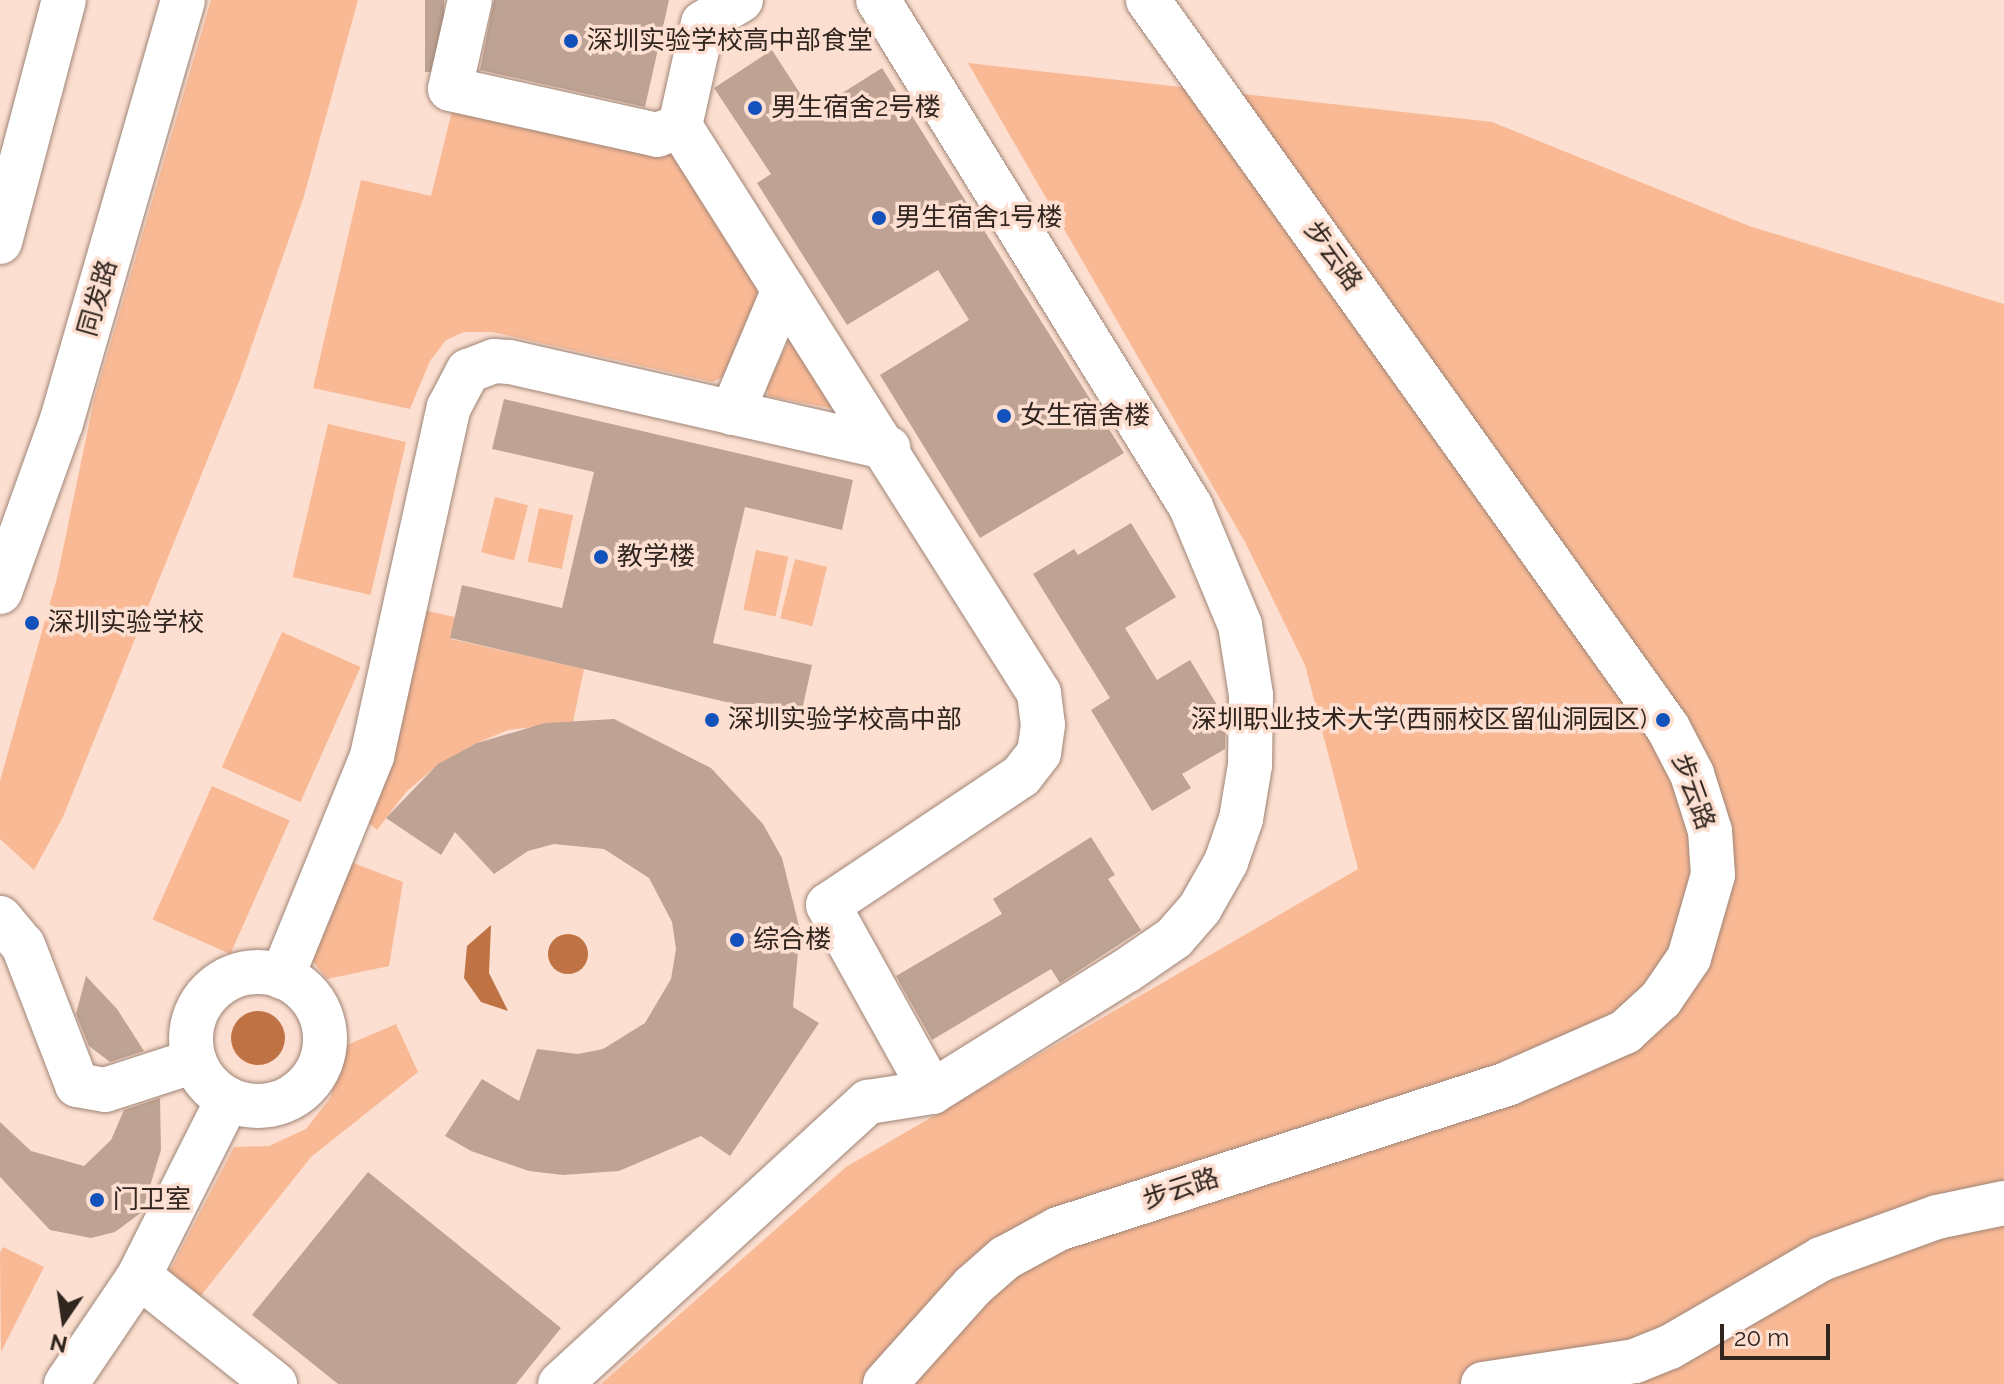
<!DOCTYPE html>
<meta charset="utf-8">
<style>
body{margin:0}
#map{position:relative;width:2004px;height:1384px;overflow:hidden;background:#fcdfd0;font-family:Raleway,"Noto Sans SC",sans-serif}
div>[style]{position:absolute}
.green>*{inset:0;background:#f9b995;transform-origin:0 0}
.water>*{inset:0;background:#bf7344}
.round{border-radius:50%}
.building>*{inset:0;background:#bea394;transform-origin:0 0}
.roads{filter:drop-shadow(0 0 2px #9f8577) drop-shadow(0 0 2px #9f8577)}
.minor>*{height:44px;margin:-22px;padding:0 22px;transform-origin:22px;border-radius:22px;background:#fff}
.minor>.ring{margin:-22px;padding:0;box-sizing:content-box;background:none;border:44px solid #fff;border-radius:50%}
.major>*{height:44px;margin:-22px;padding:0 22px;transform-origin:22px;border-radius:22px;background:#fff}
.dots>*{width:22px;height:22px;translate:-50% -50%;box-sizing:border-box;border:4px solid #fcdfd0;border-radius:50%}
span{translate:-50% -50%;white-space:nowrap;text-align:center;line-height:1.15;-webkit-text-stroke:7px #fcdfd0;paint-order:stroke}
.poi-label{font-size:26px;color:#30251f}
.left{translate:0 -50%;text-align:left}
.right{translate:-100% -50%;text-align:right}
.street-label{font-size:26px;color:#30251f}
.north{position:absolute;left:24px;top:1280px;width:80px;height:80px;-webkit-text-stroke:6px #fcdfd0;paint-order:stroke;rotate:193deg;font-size:22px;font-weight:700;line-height:32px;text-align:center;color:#30251f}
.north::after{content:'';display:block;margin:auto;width:28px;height:36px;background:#30251f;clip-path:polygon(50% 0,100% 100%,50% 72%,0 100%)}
.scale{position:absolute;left:1720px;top:1324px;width:110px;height:36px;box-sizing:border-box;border:4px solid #30251f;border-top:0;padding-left:10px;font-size:24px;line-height:28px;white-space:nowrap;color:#30251f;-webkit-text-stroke:6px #fcdfd0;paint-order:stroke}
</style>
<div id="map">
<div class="green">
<div style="clip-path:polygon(211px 0,358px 0,304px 196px,240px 379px,63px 817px,34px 870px,0 839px,0 781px,57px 578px,94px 400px)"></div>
<div style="clip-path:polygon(968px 63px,1492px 122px,1749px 226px,2004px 304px,2004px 1384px,601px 1384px,846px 1167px,1358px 869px,1305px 665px,1245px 542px)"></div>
<div style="clip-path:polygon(454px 103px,675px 152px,756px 277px,758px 307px,730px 373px,713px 382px,492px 332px,464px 332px,446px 340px,430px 361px,410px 409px,313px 388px,361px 180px,431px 196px)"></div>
<div style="clip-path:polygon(790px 339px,834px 403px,830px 408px,768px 396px,766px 384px)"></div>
<div style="left:328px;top:424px;width:80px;height:157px;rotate:13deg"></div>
<div style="left:495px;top:497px;width:34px;height:57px;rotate:14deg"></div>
<div style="left:539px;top:508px;width:35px;height:55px;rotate:12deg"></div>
<div style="left:756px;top:550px;width:33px;height:61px;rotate:12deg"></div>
<div style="left:795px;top:559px;width:33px;height:61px;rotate:14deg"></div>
<div style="clip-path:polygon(423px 610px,455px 617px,451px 639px,584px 669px,573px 722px,508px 730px,477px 743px,438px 765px,406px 792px,377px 830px,366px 820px)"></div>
<div style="left:282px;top:632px;width:86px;height:148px;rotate:24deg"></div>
<div style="left:212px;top:786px;width:85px;height:146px;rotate:24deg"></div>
<div style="clip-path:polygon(343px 859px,403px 882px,389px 966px,327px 979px,307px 954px)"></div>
<div style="clip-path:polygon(396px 1024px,418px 1072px,311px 1157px,195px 1303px,165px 1280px,234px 1147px,269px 1146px,306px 1129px,331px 1097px,340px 1048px)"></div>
<div style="clip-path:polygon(3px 1247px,44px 1267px,1px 1352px,0 1253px)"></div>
</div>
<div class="water">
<div style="clip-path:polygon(491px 925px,489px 973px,508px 1011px,481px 1002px,464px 978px,467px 946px)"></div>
<div class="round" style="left:548px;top:934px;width:40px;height:40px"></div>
<div class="round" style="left:231px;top:1011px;width:54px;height:54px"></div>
</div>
<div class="building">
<div style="left:425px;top:0;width:19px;height:72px"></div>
<div style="clip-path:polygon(494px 0,669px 0,645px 107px,480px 70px)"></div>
<div style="clip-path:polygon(772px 50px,812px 112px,882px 68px,1124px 453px,980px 538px,880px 375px,969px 320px,938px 270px,847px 325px,757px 183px,771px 174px,714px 88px)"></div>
<div style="clip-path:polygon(504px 399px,853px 480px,842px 530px,745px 507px,713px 643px,812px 665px,800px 719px,450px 638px,462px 585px,562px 608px,594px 472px,492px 449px)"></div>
<div style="clip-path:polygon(1131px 523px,1176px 597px,1125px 628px,1157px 680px,1190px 660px,1226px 720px,1225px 749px,1182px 774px,1191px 788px,1152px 811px,1091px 710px,1110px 698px,1033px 574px,1074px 549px,1078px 555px)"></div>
<div style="clip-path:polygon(614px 719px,711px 768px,763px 824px,782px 858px,800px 930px,793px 1007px,819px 1023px,730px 1156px,701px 1136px,619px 1171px,563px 1175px,529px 1171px,471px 1151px,445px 1136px,482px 1079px,519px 1101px,537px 1049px,578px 1054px,603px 1049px,645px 1023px,671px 979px,676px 949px,672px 922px,649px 878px,604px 849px,554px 844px,528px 851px,494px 874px,455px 832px,441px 855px,386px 818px,438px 764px,477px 743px,545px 723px)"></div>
<div style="clip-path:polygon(1091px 837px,1115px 875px,1108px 879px,1141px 930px,1060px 983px,1051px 969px,932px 1040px,896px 976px,1002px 914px,993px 899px)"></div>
<div style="clip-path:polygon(86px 976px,117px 1009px,144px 1051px,110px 1062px,89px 1046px,76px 1014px)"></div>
<div style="clip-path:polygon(160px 1098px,161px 1150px,142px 1212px,115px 1232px,91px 1238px,50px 1230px,0 1177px,0 1122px,31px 1151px,84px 1166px,111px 1140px,124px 1110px)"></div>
<div style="clip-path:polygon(368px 1172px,561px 1328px,516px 1384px,338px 1384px,252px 1315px)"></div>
</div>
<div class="roads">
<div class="minor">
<div style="left:470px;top:0;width:91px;rotate:102.7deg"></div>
<div style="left:450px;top:89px;width:212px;rotate:12.5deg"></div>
<div style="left:657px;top:135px;width:25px;rotate:-21deg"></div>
<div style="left:741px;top:0;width:44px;rotate:148.8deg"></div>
<div style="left:703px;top:23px;width:106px;rotate:102.6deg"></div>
<div style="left:680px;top:126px;width:671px;rotate:57.66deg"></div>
<div style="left:1039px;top:693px;width:32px;rotate:83deg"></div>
<div style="left:1043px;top:725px;width:28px;rotate:98deg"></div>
<div style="left:1039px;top:753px;width:29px;rotate:128deg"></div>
<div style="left:1021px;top:776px;width:232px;rotate:146.2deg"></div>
<div style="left:828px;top:905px;width:214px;rotate:60.9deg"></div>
<div style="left:932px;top:1092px;width:229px;rotate:-32deg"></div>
<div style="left:1126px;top:971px;width:58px;rotate:-34.5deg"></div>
<div style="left:1174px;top:938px;width:40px;rotate:-49deg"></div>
<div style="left:1200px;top:908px;width:53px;rotate:-60.5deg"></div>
<div style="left:1226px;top:862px;width:46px;rotate:-70.8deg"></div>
<div style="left:1241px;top:819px;width:55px;rotate:-80.5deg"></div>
<div style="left:1250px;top:765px;width:70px;rotate:-89.2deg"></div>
<div style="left:1251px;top:695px;width:71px;rotate:-98.9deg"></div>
<div style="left:1240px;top:625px;width:128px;rotate:-112.6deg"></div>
<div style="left:1191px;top:507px;width:596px;rotate:-121.69deg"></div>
<div style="left:732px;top:413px;width:134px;rotate:-67.2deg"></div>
<div style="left:0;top:918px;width:35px;rotate:50deg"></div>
<div style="left:23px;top:945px;width:150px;rotate:68.9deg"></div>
<div style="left:77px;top:1085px;width:28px;rotate:10deg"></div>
<div style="left:105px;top:1090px;width:94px;rotate:-18deg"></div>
<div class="ring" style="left:191px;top:972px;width:90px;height:90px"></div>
<div style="left:282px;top:977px;width:239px;rotate:-67.8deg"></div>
<div style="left:372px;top:756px;width:357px;rotate:-77.6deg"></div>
<div style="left:449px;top:407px;width:41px;rotate:-62.2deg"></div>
<div style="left:468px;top:371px;width:28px;rotate:-21deg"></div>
<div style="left:494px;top:361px;width:16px;rotate:4deg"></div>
<div style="left:510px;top:362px;width:388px;rotate:12.8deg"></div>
<div style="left:228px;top:1099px;width:198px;rotate:116.7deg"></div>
<div style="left:139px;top:1276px;width:174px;rotate:38.5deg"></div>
<div style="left:66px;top:1384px;width:130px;rotate:-55.9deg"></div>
<div style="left:560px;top:1384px;width:418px;rotate:-42.5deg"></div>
<div style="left:868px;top:1102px;width:65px;rotate:-8.9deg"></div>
<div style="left:885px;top:1384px;width:132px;rotate:-48.1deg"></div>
<div style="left:973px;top:1286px;width:43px;rotate:-41.2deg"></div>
<div style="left:1005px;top:1258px;width:60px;rotate:-28.7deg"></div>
<div style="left:1058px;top:1229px;width:474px;rotate:-17.9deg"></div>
<div style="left:1509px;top:1083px;width:127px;rotate:-23.7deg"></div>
<div style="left:1625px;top:1032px;width:49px;rotate:-42.5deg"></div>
<div style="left:1661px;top:999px;width:50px;rotate:-55.7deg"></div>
<div style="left:1689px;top:958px;width:86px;rotate:-73.9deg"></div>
<div style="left:1713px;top:875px;width:44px;rotate:-93.9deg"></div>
<div style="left:1710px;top:831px;width:60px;rotate:-107.5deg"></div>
<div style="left:1692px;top:774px;width:52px;rotate:-117.6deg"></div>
<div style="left:1668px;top:728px;width:895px;rotate:-125.54deg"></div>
<div style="left:1483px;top:1384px;width:154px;rotate:-8.6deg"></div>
<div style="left:1635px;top:1361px;width:38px;rotate:-22deg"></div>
<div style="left:1670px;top:1347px;width:175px;rotate:-30.2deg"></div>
<div style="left:1821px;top:1259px;width:123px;rotate:-19.9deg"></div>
<div style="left:1937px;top:1217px;width:68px;rotate:-11.8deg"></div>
</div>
<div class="major">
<div style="left:0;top:242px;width:250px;rotate:-75.2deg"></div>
<div style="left:0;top:592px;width:180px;rotate:-70.2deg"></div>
<div style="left:61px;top:423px;width:440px;rotate:-73.9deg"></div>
</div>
</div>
<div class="dots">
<div style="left:571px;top:41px;background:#1352bd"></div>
<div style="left:755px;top:108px;background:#1352bd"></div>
<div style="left:879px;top:218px;background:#1352bd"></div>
<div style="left:1004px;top:416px;background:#1352bd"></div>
<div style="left:601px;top:557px;background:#1352bd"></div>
<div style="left:32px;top:623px;background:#1352bd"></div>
<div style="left:712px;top:720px;background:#1352bd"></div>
<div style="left:1663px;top:720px;background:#1352bd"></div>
<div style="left:737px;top:940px;background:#1352bd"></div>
<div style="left:97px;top:1200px;background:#1352bd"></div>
</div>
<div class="poi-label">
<span class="left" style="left:587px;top:41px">深圳实验学校高中部食堂</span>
<span class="left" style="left:771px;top:108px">男生宿舍2号楼</span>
<span class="left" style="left:895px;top:218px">男生宿舍1号楼</span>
<span class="left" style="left:1020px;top:416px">女生宿舍楼</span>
<span class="left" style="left:617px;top:557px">教学楼</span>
<span class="left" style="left:48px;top:623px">深圳实验学校</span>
<span class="left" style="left:728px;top:720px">深圳实验学校高中部</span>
<span class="right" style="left:1647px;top:720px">深圳职业技术大学(西丽校区留仙洞园区)</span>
<span class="left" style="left:753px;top:940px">综合楼</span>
<span class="left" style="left:113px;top:1200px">门卫室</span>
</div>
<div class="street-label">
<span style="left:1333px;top:256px;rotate:54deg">步云路</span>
<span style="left:98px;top:298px;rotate:-74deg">同发路</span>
<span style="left:1693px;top:792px;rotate:70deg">步云路</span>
<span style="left:1181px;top:1189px;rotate:-18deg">步云路</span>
</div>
<div class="north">N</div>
<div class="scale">20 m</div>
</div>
